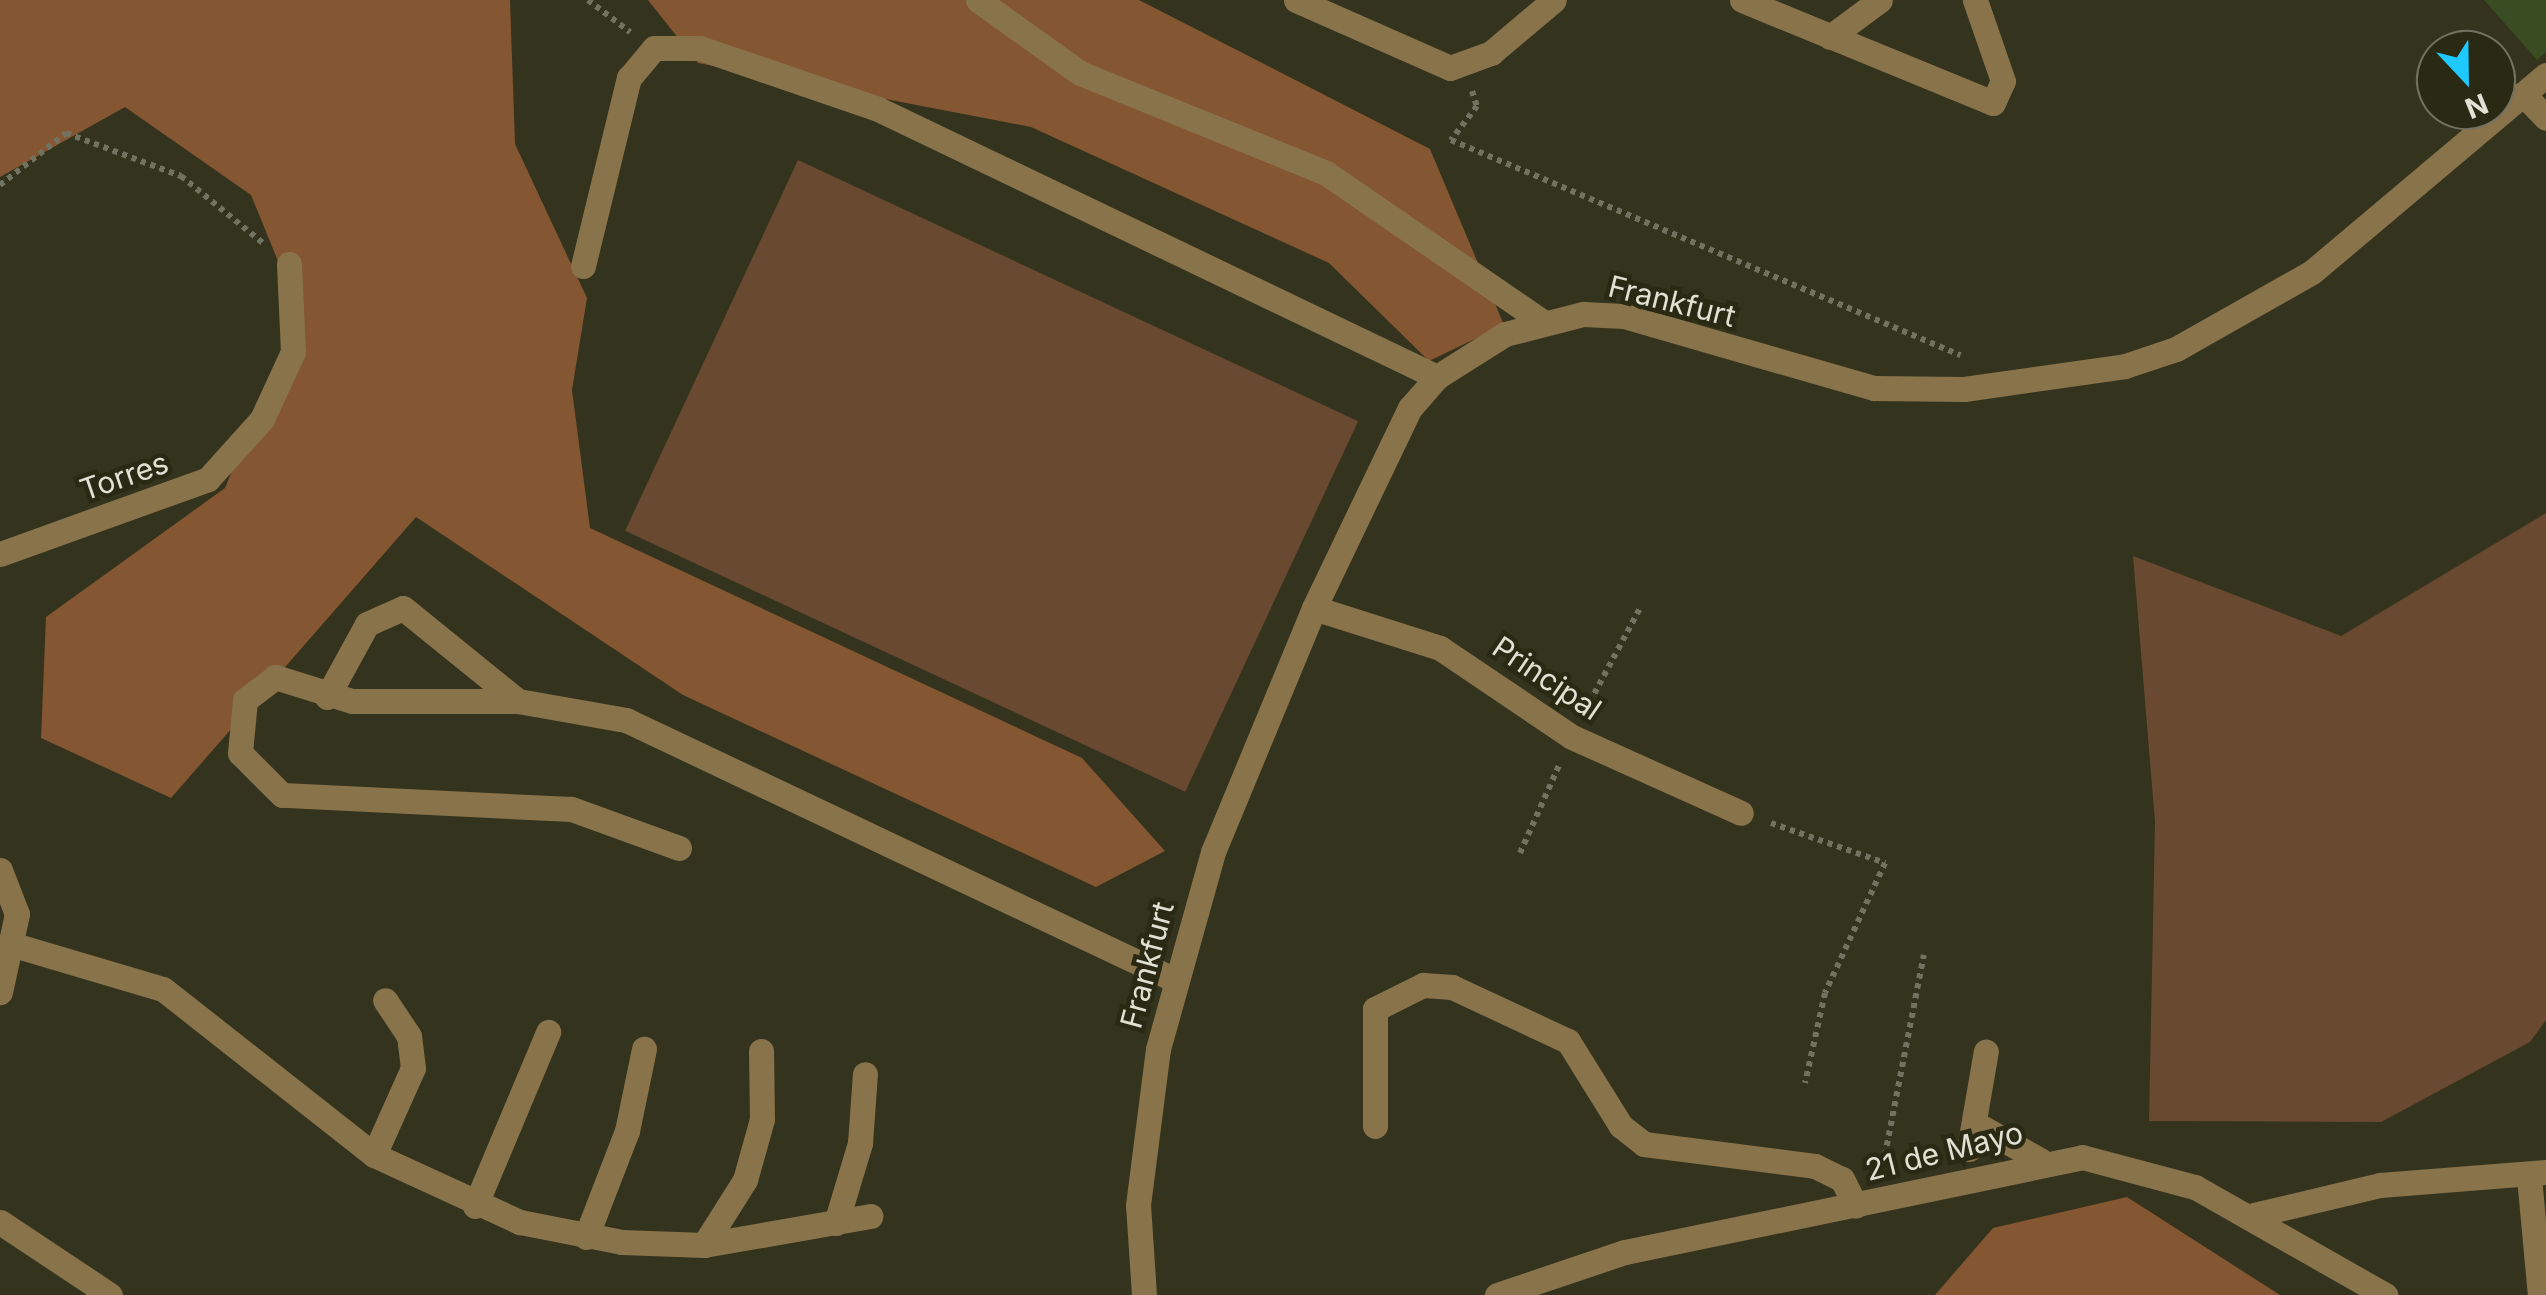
<!DOCTYPE html>
<style>
body{margin:0}
#map{position:relative;width:2546px;height:1295px;overflow:hidden;background:#34331e;font-family:Inter,sans-serif}
div>[style]{position:absolute}
.green>*{inset:0;background:#694930;transform-origin:0 0}
.forest>*{inset:0;background:#845631}
.path>*{height:6px;margin-top:-3px;transform-origin:0;background:repeating-linear-gradient(90deg,#727260 0 5px,transparent 0 10px)}
.minor>*{height:25px;margin:-12.5px;padding:0 12.5px;transform-origin:12.5px;border-radius:12.5px;background:#89734b}
.wall>*{inset:0;background:#394c22}
span{translate:-50% -50%;white-space:nowrap;text-align:center;line-height:1.15;-webkit-text-stroke:9px #2a2914;paint-order:stroke}
.street-label{font-size:30px;color:#e0e0d3}
.north{position:absolute;left:2416px;top:30px;width:100px;height:100px;box-sizing:border-box;background:#2a2914;border:2px solid #737260;border-radius:50%;rotate:158deg;font-size:28px;font-weight:700;line-height:40px;text-align:center;color:#e0e0d3}
.north::after{content:'';display:block;margin:auto;width:35px;height:45px;background:#1dc9fd;clip-path:polygon(50% 0,100% 100%,50% 72%,0 100%)}
</style>
<div id="map">
<div class="green">
<div style="left:798px;top:160px;width:618px;height:409px;rotate:25deg"></div>
<div style="clip-path:polygon(2546px 513px,2546px 1020px,2530px 1042px,2381px 1122px,2149px 1121px,2155px 822px,2133px 556px,2341px 636px)"></div>
</div>
<div class="forest">
<div style="clip-path:polygon(0 0,510px 0,515px 144px,587px 298px,572px 390px,590px 528px,1082px 758px,1165px 851px,1096px 887px,683px 695px,416px 517px,171px 798px,41px 738px,46px 617px,225px 488px,298px 310px,251px 195px,125px 107px,0 177px)"></div>
<div style="clip-path:polygon(648px 0,1139px 0,1430px 149px,1504px 325px,1429px 361px,1329px 263px,1031px 127px,698px 63px)"></div>
<div style="clip-path:polygon(2127px 1197px,2280px 1295px,1935px 1295px,1993px 1228px)"></div>
</div>
<div class="path">
<div style="left:588px;top:0;width:53px;rotate:37.3deg"></div>
<div style="left:1472px;top:91px;width:16px;rotate:72deg"></div>
<div style="left:1477px;top:106px;width:43px;rotate:127.4deg"></div>
<div style="left:1451px;top:140px;width:553px;rotate:22.9deg"></div>
<div style="left:0;top:185px;width:84px;rotate:-38.2deg"></div>
<div style="left:66px;top:133px;width:123px;rotate:20.5deg"></div>
<div style="left:181px;top:176px;width:107px;rotate:39.3deg"></div>
<div style="left:1585px;top:711px;width:117px;rotate:-61.9deg"></div>
<div style="left:1771px;top:823px;width:121px;rotate:19.3deg"></div>
<div style="left:1885px;top:863px;width:143px;rotate:114.8deg"></div>
<div style="left:1825px;top:993px;width:92px;rotate:102.5deg"></div>
<div style="left:1520px;top:853px;width:98px;rotate:-66deg"></div>
<div style="left:1883px;top:1165px;width:214px;rotate:-79deg"></div>
</div>
<div class="minor">
<div style="left:978px;top:0;width:125px;rotate:35.6deg"></div>
<div style="left:1080px;top:73px;width:266px;rotate:22.1deg"></div>
<div style="left:1326px;top:173px;width:260px;rotate:34.5deg"></div>
<div style="left:1296px;top:0;width:168px;rotate:23.8deg"></div>
<div style="left:1450px;top:68px;width:44px;rotate:-20.1deg"></div>
<div style="left:1491px;top:53px;width:82px;rotate:-40.1deg"></div>
<div style="left:1742px;top:0;width:271px;rotate:22.3deg"></div>
<div style="left:1993px;top:103px;width:24px;rotate:-66deg"></div>
<div style="left:2003px;top:81px;width:86px;rotate:-109.1deg"></div>
<div style="left:1830px;top:37px;width:62px;rotate:-36.5deg"></div>
<div style="left:2523px;top:94px;width:33px;rotate:46deg"></div>
<div style="left:583px;top:266px;width:194px;rotate:-76.3deg"></div>
<div style="left:629px;top:78px;width:39px;rotate:-50deg"></div>
<div style="left:654px;top:48px;width:46px"></div>
<div style="left:700px;top:48px;width:188px;rotate:18.9deg"></div>
<div style="left:878px;top:109px;width:620px;rotate:25.61deg"></div>
<div style="left:0;top:554px;width:221px;rotate:-19.8deg"></div>
<div style="left:208px;top:479px;width:81px;rotate:-48deg"></div>
<div style="left:262px;top:419px;width:74px;rotate:-65.2deg"></div>
<div style="left:293px;top:352px;width:88px;rotate:-92.6deg"></div>
<div style="left:1314px;top:608px;width:132px;rotate:17.6deg"></div>
<div style="left:1440px;top:648px;width:159px;rotate:34deg"></div>
<div style="left:1572px;top:737px;width:185px;rotate:24.2deg"></div>
<div style="left:327px;top:697px;width:83px;rotate:-61.3deg"></div>
<div style="left:367px;top:624px;width:39px;rotate:-24deg"></div>
<div style="left:403px;top:608px;width:148px;rotate:39deg"></div>
<div style="left:679px;top:848px;width:115px;rotate:-160.1deg"></div>
<div style="left:571px;top:809px;width:289px;rotate:-177.2deg"></div>
<div style="left:282px;top:795px;width:59px;rotate:-135deg"></div>
<div style="left:240px;top:753px;width:53px;rotate:-84.6deg"></div>
<div style="left:245px;top:700px;width:38px;rotate:-37deg"></div>
<div style="left:275px;top:677px;width:81px;rotate:17.3deg"></div>
<div style="left:352px;top:701px;width:166px"></div>
<div style="left:518px;top:701px;width:110px;rotate:10deg"></div>
<div style="left:626px;top:720px;width:607px;rotate:25.34deg"></div>
<div style="left:0;top:870px;width:47px;rotate:68.9deg"></div>
<div style="left:17px;top:914px;width:80px;rotate:102.3deg"></div>
<div style="left:14px;top:945px;width:155px;rotate:16.5deg"></div>
<div style="left:163px;top:989px;width:268px;rotate:38.2deg"></div>
<div style="left:374px;top:1155px;width:161px;rotate:24.7deg"></div>
<div style="left:520px;top:1222px;width:104px;rotate:11.1deg"></div>
<div style="left:622px;top:1242px;width:82px;rotate:2.1deg"></div>
<div style="left:704px;top:1245px;width:169px;rotate:-9.9deg"></div>
<div style="left:1974px;top:1123px;width:76px;rotate:29.3deg"></div>
<div style="left:1375px;top:1126px;width:117px;rotate:-90deg"></div>
<div style="left:1375px;top:1009px;width:54px;rotate:-26.6deg"></div>
<div style="left:1423px;top:985px;width:29px;rotate:4deg"></div>
<div style="left:1452px;top:987px;width:128px;rotate:25deg"></div>
<div style="left:1568px;top:1041px;width:100px;rotate:58.1deg"></div>
<div style="left:1621px;top:1126px;width:29px;rotate:38deg"></div>
<div style="left:1644px;top:1144px;width:172px;rotate:7.3deg"></div>
<div style="left:1815px;top:1166px;width:30px;rotate:26deg"></div>
<div style="left:1842px;top:1179px;width:30px;rotate:63deg"></div>
<div style="left:1969px;top:1149px;width:99px;rotate:-80.2deg"></div>
<div style="left:374px;top:1155px;width:95px;rotate:-65.9deg"></div>
<div style="left:413px;top:1068px;width:32px;rotate:-97deg"></div>
<div style="left:409px;top:1036px;width:43px;rotate:-123.7deg"></div>
<div style="left:2529px;top:1177px;width:119px;rotate:84.7deg"></div>
<div style="left:475px;top:1206px;width:189px;rotate:-67.2deg"></div>
<div style="left:2254px;top:1215px;width:130px;rotate:-13.4deg"></div>
<div style="left:2380px;top:1185px;width:167px;rotate:-4.5deg"></div>
<div style="left:0;top:1222px;width:132px;rotate:33.6deg"></div>
<div style="left:836px;top:1223px;width:84px;rotate:-73.3deg"></div>
<div style="left:860px;top:1143px;width:69px;rotate:-85.9deg"></div>
<div style="left:586px;top:1237px;width:114px;rotate:-68.9deg"></div>
<div style="left:627px;top:1131px;width:84px;rotate:-78.3deg"></div>
<div style="left:704px;top:1245px;width:77px;rotate:-57.8deg"></div>
<div style="left:745px;top:1180px;width:63px;rotate:-74.4deg"></div>
<div style="left:762px;top:1119px;width:68px;rotate:-90.8deg"></div>
<div style="left:1144px;top:1295px;width:90px;rotate:-93.8deg"></div>
<div style="left:1138px;top:1205px;width:157px;rotate:-82.7deg"></div>
<div style="left:1158px;top:1049px;width:205px;rotate:-74.4deg"></div>
<div style="left:1213px;top:852px;width:264px;rotate:-67.5deg"></div>
<div style="left:1314px;top:608px;width:222px;rotate:-64.4deg"></div>
<div style="left:1410px;top:408px;width:41px;rotate:-48.9deg"></div>
<div style="left:1437px;top:377px;width:80px;rotate:-32.3deg"></div>
<div style="left:1505px;top:334px;width:81px;rotate:-14.4deg"></div>
<div style="left:1583px;top:314px;width:41px;rotate:2.8deg"></div>
<div style="left:1624px;top:316px;width:260px;rotate:16.1deg"></div>
<div style="left:1874px;top:388px;width:90px;rotate:0.6deg"></div>
<div style="left:1964px;top:389px;width:163px;rotate:-8.1deg"></div>
<div style="left:2125px;top:366px;width:54px;rotate:-18.4deg"></div>
<div style="left:2176px;top:349px;width:156px;rotate:-29.5deg"></div>
<div style="left:2312px;top:272px;width:306px;rotate:-40.1deg"></div>
<div style="left:1497px;top:1295px;width:135px;rotate:-18.6deg"></div>
<div style="left:1625px;top:1252px;width:467px;rotate:-11.7deg"></div>
<div style="left:2082px;top:1157px;width:117px;rotate:14.9deg"></div>
<div style="left:2195px;top:1187px;width:219px;rotate:29.6deg"></div>
</div>
<div class="wall">
<div style="clip-path:polygon(2484px 0,2546px 0,2546px 52px,2537px 60px)"></div>
</div>
<div class="street-label">
<span style="left:1672px;top:301px;rotate:14deg">Frankfurt</span>
<span style="left:124px;top:476px;rotate:-19deg">Torres</span>
<span style="left:1547px;top:678px;rotate:34deg">Principal</span>
<span style="left:1147px;top:965px;rotate:-75deg">Frankfurt</span>
<span style="left:1944px;top:1151px;rotate:-14deg">21 de Mayo</span>
</div>
<div class="north">N</div>
</div>
